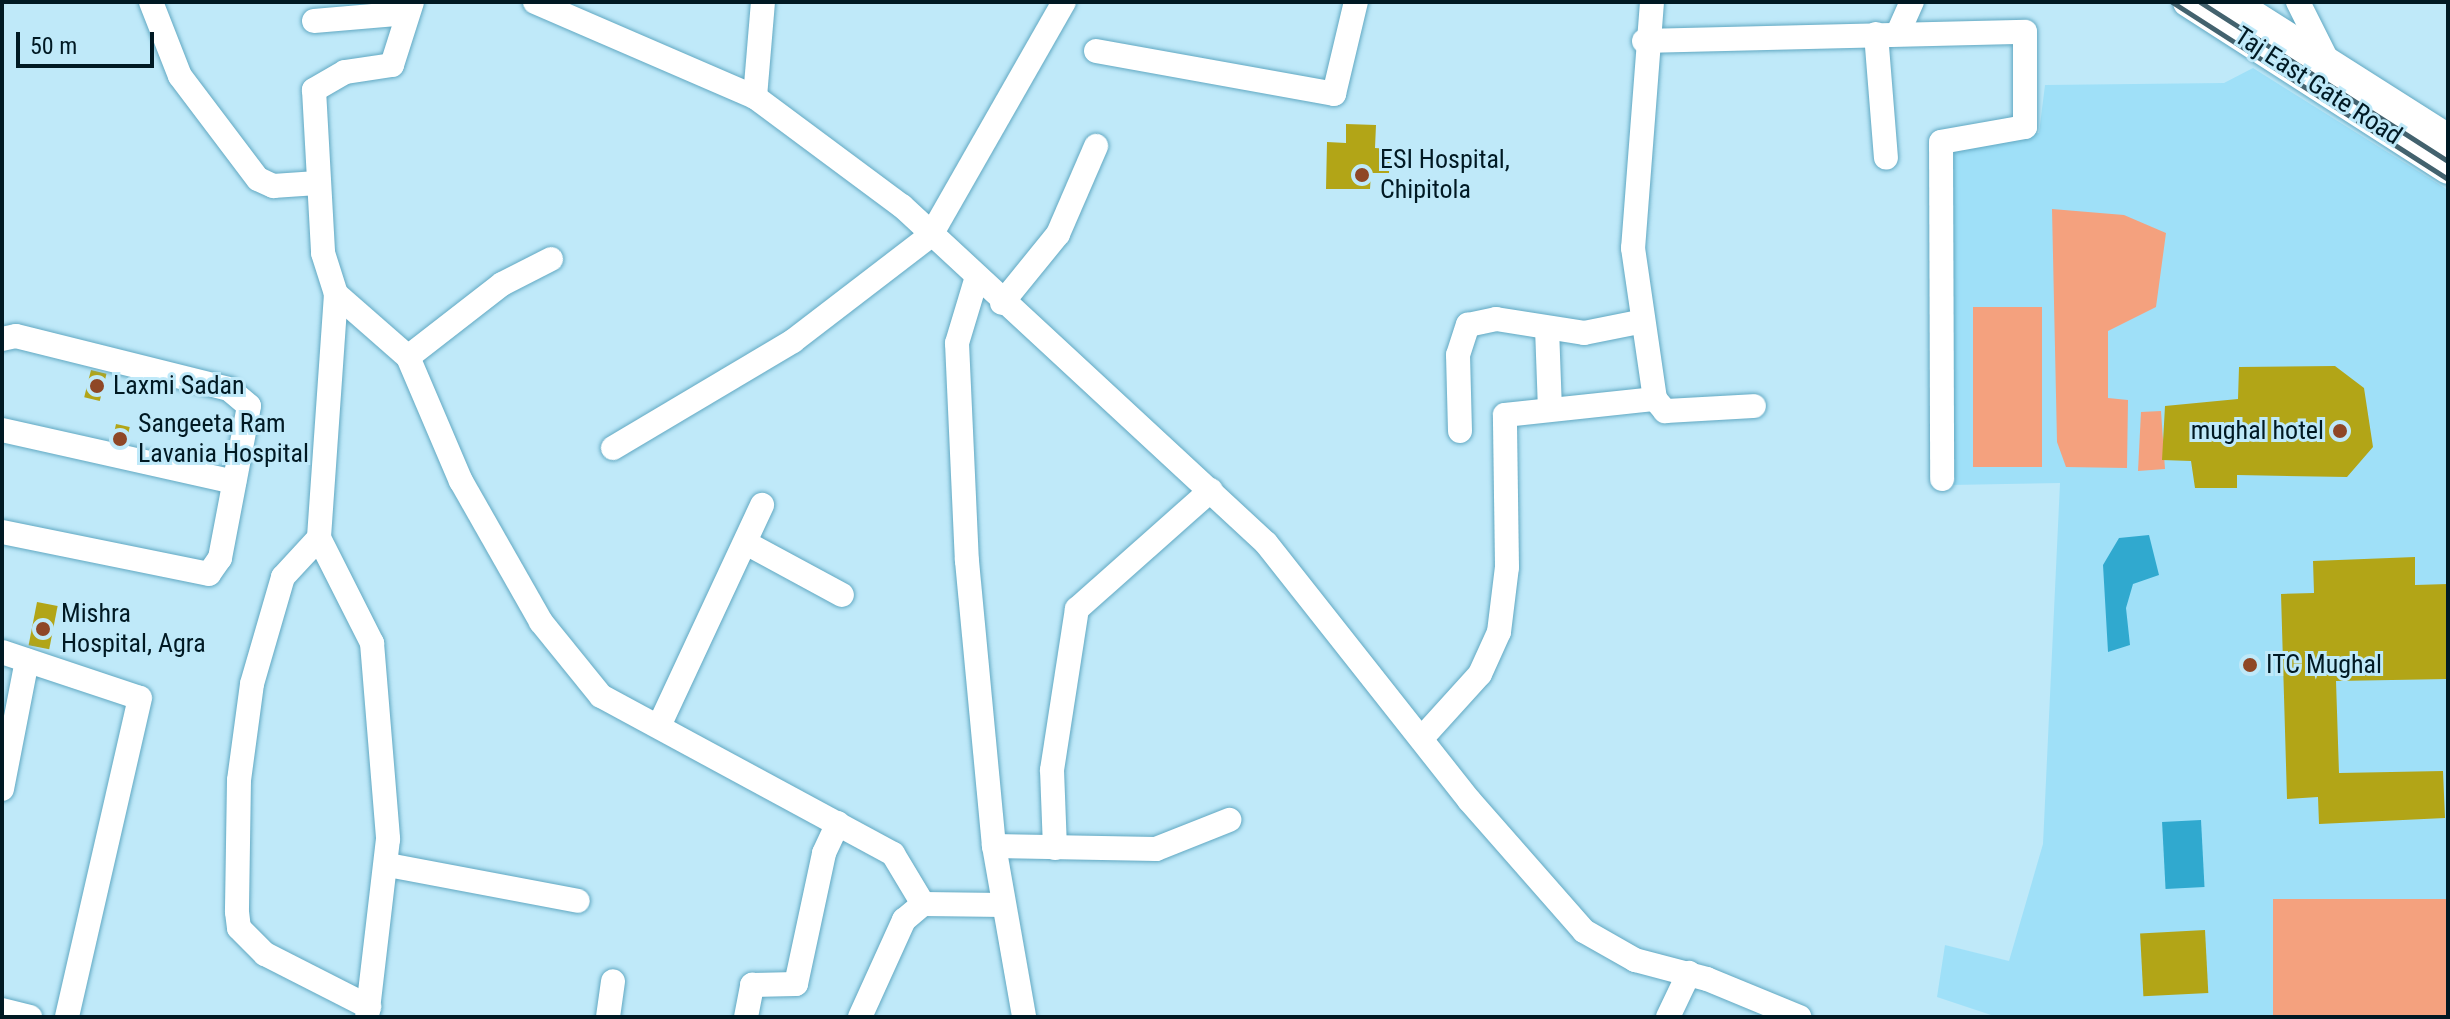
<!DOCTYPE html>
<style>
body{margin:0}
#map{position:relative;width:2450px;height:1019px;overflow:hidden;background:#bfe9f9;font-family:"Roboto Condensed",sans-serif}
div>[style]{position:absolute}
.built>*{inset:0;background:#9fe0f8}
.green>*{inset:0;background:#f4a17e;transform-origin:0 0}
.water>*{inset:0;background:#30a9cf;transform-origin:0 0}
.building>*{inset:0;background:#b2a517;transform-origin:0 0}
.roads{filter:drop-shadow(0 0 2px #61a8c2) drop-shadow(0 0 2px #61a8c2)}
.minor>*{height:24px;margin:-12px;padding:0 12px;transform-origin:12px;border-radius:12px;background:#fff}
.major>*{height:30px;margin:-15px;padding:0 15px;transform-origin:15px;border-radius:15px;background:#fff}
.rail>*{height:5px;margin:-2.5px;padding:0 2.5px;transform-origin:2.5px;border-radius:2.5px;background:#43626e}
.dots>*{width:22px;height:22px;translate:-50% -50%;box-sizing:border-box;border:4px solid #bfe9f9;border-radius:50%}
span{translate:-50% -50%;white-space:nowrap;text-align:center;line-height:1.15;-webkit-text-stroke:6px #bfe9f9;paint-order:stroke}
.street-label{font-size:26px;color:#001923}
.poi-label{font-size:26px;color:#001923}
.left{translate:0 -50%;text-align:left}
.right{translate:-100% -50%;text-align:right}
.frame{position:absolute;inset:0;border:4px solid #001923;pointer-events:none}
.scale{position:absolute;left:16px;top:32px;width:138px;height:36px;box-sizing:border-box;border:4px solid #001923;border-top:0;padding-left:10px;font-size:24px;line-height:28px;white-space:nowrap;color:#001923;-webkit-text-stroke:6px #bfe9f9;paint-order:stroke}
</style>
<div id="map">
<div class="built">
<div style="clip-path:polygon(2253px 68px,2448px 190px,2448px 1017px,1997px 1017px,1937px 997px,1945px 945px,2009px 961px,2043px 844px,2060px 483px,1950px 485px,1950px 143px,2039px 133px,2045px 85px,2224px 83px)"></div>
</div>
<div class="green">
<div style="clip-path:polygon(2052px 209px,2124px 215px,2166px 233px,2156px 307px,2108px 331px,2108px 398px,2128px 400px,2127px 468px,2066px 467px,2057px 442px)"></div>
<div style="left:1973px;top:307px;width:69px;height:160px"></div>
<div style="clip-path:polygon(2161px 411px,2165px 469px,2138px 471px,2141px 412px)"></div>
<div style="left:2448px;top:899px;width:118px;height:175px;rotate:90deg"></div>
</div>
<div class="water">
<div style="clip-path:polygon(2149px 535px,2159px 575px,2133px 584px,2126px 608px,2130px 645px,2108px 652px,2103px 565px,2119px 538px)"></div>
<div style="left:2201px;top:820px;width:67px;height:39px;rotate:87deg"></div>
</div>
<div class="building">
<div style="clip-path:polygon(1346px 124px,1376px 125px,1375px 148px,1390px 149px,1389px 173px,1371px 173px,1370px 189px,1326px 189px,1327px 142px,1346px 143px)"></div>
<div style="clip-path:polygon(2335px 366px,2364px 388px,2373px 447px,2347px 477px,2237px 475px,2237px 488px,2195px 488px,2191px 461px,2162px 460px,2165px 406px,2238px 399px,2239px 367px)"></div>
<div style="left:91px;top:370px;width:16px;height:28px;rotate:14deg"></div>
<div style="left:116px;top:424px;width:14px;height:15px;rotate:12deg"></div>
<div style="clip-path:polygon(2415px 557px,2415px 585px,2448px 584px,2448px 679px,2336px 681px,2339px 773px,2443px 771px,2445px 818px,2319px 824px,2318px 797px,2287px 799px,2281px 594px,2314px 593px,2313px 561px)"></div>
<div style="left:37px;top:602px;width:21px;height:44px;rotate:11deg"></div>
<div style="left:2205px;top:930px;width:63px;height:65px;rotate:87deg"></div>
</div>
<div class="roads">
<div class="minor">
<div style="left:151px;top:2px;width:79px;rotate:68.6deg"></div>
<div style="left:180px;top:76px;width:129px;rotate:52.9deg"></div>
<div style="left:258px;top:179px;width:17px;rotate:25deg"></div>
<div style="left:273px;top:186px;width:44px;rotate:-3.9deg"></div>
<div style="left:412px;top:2px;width:66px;rotate:107.6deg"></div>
<div style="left:392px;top:65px;width:48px;rotate:171.5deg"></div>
<div style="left:345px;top:72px;width:36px;rotate:150deg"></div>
<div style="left:314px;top:90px;width:163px;rotate:86.8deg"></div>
<div style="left:323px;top:253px;width:43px;rotate:72.4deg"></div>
<div style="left:336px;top:294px;width:96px;rotate:41.2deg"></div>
<div style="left:408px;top:357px;width:135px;rotate:66.9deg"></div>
<div style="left:461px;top:481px;width:162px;rotate:60.4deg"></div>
<div style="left:541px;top:622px;width:95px;rotate:51deg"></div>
<div style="left:601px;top:696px;width:332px;rotate:28.4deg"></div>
<div style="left:893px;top:854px;width:58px;rotate:59deg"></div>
<div style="left:923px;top:904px;width:81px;rotate:0.7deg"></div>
<div style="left:535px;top:2px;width:240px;rotate:23.4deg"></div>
<div style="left:755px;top:97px;width:183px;rotate:36.6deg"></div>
<div style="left:902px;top:206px;width:496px;rotate:42.8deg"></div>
<div style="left:1266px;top:543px;width:328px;rotate:51.7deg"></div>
<div style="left:1469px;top:800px;width:174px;rotate:48.7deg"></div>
<div style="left:1584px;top:931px;width:59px;rotate:29.6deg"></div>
<div style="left:1635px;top:960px;width:74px;rotate:14.8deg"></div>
<div style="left:1707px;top:979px;width:100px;rotate:22.4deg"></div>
<div style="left:1652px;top:2px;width:247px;rotate:94.4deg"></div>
<div style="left:1633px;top:248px;width:153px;rotate:81.7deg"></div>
<div style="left:1655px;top:399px;width:16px;rotate:50deg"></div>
<div style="left:1665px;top:411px;width:89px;rotate:-3.2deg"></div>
<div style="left:2298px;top:2px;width:67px;rotate:63.4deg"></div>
<div style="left:314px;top:21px;width:94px;rotate:-4.9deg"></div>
<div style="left:1898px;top:33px;width:34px;rotate:-66deg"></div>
<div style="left:1876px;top:34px;width:124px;rotate:85.4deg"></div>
<div style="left:1644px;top:41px;width:381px;rotate:-1.4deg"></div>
<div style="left:2025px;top:32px;width:95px;rotate:90deg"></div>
<div style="left:2025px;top:127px;width:85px;rotate:169.9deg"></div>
<div style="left:1941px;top:142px;width:337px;rotate:89.8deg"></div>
<div style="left:1096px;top:51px;width:242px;rotate:10.2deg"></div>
<div style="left:1334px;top:94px;width:95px;rotate:-76.6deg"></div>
<div style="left:755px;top:97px;width:95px;rotate:-85.2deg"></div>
<div style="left:976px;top:280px;width:66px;rotate:106.8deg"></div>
<div style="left:957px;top:343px;width:218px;rotate:87.4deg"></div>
<div style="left:967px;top:561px;width:286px;rotate:84.6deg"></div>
<div style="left:994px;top:846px;width:174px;rotate:80deg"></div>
<div style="left:336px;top:294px;width:245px;rotate:94deg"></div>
<div style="left:319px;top:538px;width:118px;rotate:63.2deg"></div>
<div style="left:372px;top:643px;width:197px;rotate:85.3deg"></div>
<div style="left:388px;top:839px;width:179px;rotate:96.7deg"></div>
<div style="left:1002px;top:303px;width:89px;rotate:-50.9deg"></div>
<div style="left:1058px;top:234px;width:96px;rotate:-66.6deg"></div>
<div style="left:1547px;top:328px;width:80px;rotate:87.9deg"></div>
<div style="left:2px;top:339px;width:14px;rotate:-12deg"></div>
<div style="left:16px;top:336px;width:219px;rotate:14deg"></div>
<div style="left:229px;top:389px;width:26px;rotate:40deg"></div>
<div style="left:249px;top:406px;width:155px;rotate:100.8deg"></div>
<div style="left:220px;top:558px;width:19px;rotate:125deg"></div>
<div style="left:209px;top:574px;width:211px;rotate:-168.5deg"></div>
<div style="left:408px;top:357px;width:119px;rotate:-37.8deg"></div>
<div style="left:502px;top:284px;width:55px;rotate:-27deg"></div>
<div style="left:2px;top:430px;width:238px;rotate:12.6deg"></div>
<div style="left:1460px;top:431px;width:76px;rotate:-91.5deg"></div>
<div style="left:1458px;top:355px;width:32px;rotate:-72deg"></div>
<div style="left:1468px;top:325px;width:29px;rotate:-12deg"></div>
<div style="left:1496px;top:319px;width:89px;rotate:9deg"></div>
<div style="left:1584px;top:333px;width:56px;rotate:-11.3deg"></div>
<div style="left:613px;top:448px;width:209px;rotate:-30.7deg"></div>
<div style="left:793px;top:341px;width:174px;rotate:-37.5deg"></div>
<div style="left:931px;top:235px;width:268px;rotate:-60.3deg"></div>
<div style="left:319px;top:538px;width:53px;rotate:132.7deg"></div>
<div style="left:283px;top:577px;width:111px;rotate:106.2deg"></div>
<div style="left:252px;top:684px;width:97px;rotate:97.7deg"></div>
<div style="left:239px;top:780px;width:132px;rotate:90.9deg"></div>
<div style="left:237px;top:912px;width:16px;rotate:83deg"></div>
<div style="left:239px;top:928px;width:37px;rotate:45deg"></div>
<div style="left:265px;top:954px;width:117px;rotate:27deg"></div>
<div style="left:746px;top:543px;width:109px;rotate:28.4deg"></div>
<div style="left:2px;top:652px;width:145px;rotate:18.4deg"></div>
<div style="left:140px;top:698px;width:327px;rotate:102.9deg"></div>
<div style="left:659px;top:726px;width:244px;rotate:-65deg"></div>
<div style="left:1422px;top:738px;width:86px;rotate:-47.8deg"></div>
<div style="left:1480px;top:674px;width:46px;rotate:-65.7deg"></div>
<div style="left:1499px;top:632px;width:65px;rotate:-83deg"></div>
<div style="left:1507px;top:567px;width:152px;rotate:-90.8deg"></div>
<div style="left:1505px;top:415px;width:151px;rotate:-6.1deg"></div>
<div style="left:2px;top:789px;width:131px;rotate:-79deg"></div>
<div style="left:994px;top:846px;width:162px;rotate:1.1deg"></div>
<div style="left:1156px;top:849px;width:79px;rotate:-21.7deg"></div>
<div style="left:1055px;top:848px;width:78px;rotate:-92.2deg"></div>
<div style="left:1052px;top:770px;width:163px;rotate:-81.2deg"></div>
<div style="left:1077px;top:609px;width:179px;rotate:-41.6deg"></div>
<div style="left:388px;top:865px;width:193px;rotate:10.7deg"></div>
<div style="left:2px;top:1010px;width:29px;rotate:14deg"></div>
<div style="left:608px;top:1017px;width:36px;rotate:-82deg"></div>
<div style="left:746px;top:1017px;width:33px;rotate:-79deg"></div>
<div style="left:752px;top:985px;width:44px;rotate:-1.3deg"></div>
<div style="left:796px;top:984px;width:134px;rotate:-77.9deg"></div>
<div style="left:824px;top:853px;width:33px;rotate:-65deg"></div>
<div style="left:860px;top:1017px;width:107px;rotate:-65.6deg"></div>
<div style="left:904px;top:920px;width:25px;rotate:-40deg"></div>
<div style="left:1668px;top:1017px;width:49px;rotate:-64.5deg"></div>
</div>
<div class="major">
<div style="left:2188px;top:2px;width:309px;rotate:32.7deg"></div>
<div style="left:2232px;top:2px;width:256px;rotate:32.4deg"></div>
</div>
</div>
<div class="rail">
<div style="left:2172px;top:2px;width:328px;rotate:32.7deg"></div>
<div style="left:2200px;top:2px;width:295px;rotate:32.7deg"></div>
</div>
<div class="dots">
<div style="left:1362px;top:175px;background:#8f4726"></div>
<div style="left:97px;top:386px;background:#8f4726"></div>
<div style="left:2340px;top:431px;background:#8f4726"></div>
<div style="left:120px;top:439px;background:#8f4726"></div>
<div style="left:43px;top:629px;background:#8f4726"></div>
<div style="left:2250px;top:665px;background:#8f4726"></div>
</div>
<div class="street-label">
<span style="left:2318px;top:86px;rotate:33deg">Taj East Gate Road</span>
</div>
<div class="poi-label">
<span class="left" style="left:1380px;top:175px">ESI Hospital,<br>Chipitola</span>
<span class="left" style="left:113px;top:386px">Laxmi Sadan</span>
<span class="left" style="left:138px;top:439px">Sangeeta Ram<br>Lavania Hospital</span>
<span class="right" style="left:2324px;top:431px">mughal hotel</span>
<span class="left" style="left:61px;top:629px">Mishra<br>Hospital, Agra</span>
<span class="left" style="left:2266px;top:665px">ITC Mughal</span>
</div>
<div class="frame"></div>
<div class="scale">50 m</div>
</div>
